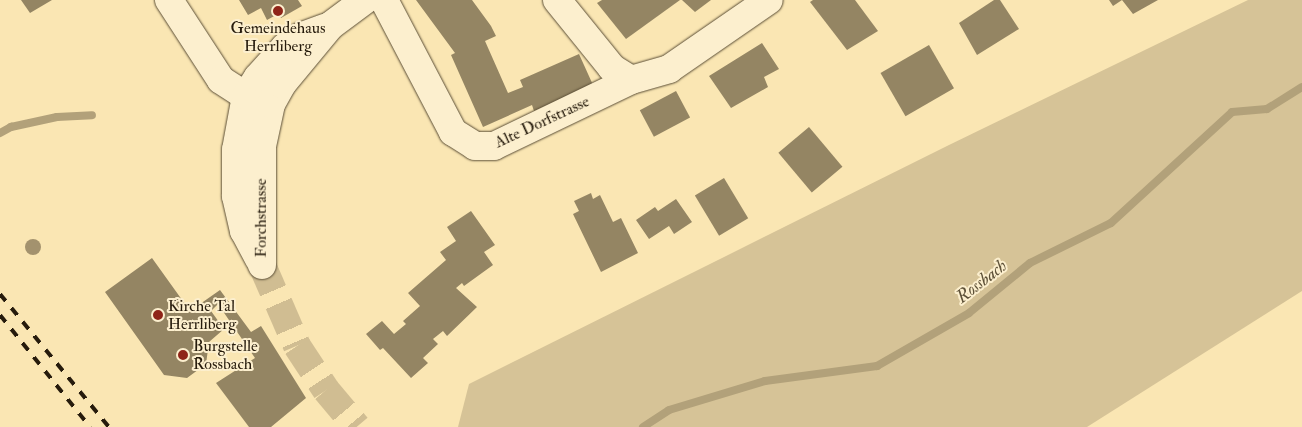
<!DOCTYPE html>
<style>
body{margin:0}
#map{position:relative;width:1302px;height:427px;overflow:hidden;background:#fae6b3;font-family:"IM FELL Double Pica",serif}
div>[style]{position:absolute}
.green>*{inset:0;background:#d6c397}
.stream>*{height:8px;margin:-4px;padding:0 4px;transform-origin:4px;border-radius:4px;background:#b2a17a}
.building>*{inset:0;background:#948563;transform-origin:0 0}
.secondary-tunnel>*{height:28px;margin-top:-14px;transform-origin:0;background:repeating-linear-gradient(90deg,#d0bd92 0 28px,transparent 0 42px)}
.roads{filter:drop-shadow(0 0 1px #5b4e36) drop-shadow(0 0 1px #5b4e36)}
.minor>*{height:28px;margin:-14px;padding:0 14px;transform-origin:14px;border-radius:14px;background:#fcefce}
.secondary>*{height:28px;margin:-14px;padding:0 14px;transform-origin:14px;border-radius:14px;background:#fcefce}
.rail>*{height:4px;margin-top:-2px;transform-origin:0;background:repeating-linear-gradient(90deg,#261b0c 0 9px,transparent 0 18px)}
.trees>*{width:16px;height:16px;margin:-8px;border-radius:50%;background:#a3926e}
.dots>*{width:14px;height:14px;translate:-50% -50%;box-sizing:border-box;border:2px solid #fcefce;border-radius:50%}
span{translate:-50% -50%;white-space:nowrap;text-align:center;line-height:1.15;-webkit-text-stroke:4px #fcefce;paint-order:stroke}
.poi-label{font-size:16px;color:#261b0c}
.left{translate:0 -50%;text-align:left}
.street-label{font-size:16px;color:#261b0c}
.water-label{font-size:18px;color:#5e5138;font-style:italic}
</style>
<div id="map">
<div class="green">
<div style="clip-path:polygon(1248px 0,1302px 0,1302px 291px,1087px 427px,458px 427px,469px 384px,949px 145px)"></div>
</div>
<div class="stream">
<div style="left:0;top:133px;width:13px;rotate:-29deg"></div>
<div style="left:11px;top:127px;width:47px;rotate:-12.3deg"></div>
<div style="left:57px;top:117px;width:35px;rotate:-3deg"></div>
<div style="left:643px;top:427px;width:31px;rotate:-33deg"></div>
<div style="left:669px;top:410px;width:100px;rotate:-16.8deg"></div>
<div style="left:765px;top:381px;width:113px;rotate:-7.6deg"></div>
<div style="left:877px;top:366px;width:106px;rotate:-29.9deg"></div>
<div style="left:969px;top:313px;width:79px;rotate:-39.3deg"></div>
<div style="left:1030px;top:263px;width:90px;rotate:-26.3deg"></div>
<div style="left:1111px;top:223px;width:164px;rotate:-42.5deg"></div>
<div style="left:1232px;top:112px;width:35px;rotate:-5deg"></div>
<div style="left:1267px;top:109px;width:41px;rotate:-32.2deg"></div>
</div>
<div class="building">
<div style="clip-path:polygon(21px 0,52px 0,30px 13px)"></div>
<div style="clip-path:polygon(239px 0,298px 0,302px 6px,281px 18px,278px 14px,267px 20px,261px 8px,248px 15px)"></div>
<div style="clip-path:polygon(416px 0,472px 0,491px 26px,496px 36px,485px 41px,508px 93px,523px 87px,520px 80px,579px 54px,593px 85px,534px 111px,532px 105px,483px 127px,451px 55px,455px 53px)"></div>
<div style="clip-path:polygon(602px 0,680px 0,626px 39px,597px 3px)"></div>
<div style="clip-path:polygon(682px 0,711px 0,695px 12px)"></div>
<div style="clip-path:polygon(813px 0,855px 0,878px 31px,847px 50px,810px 2px)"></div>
<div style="clip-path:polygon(994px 0,1000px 0,1019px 29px,977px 55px,959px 23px)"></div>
<div style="clip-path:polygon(1109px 0,1158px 0,1133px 14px,1122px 0,1113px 6px)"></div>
<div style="clip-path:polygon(762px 43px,779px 69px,764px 77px,768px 87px,731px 108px,709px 76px)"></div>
<div style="left:929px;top:45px;width:50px;height:56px;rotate:60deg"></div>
<div style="left:676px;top:91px;width:30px;height:41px;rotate:62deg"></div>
<div style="left:809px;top:127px;width:52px;height:40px;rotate:50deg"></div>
<div style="left:724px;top:178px;width:47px;height:34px;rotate:59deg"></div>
<div style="clip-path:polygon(591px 193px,593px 199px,600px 195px,613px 222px,621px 218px,638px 253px,601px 272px,573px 214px,579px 211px,574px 201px)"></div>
<div style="clip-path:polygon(676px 199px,692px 222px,674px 234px,669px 226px,649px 239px,636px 220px,655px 207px,658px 211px)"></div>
<div style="clip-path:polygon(471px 211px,495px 245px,484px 252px,493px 265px,464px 286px,462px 283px,456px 288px,477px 307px,447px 336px,443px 331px,433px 339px,438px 344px,423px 358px,428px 363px,411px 378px,383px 348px,380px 350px,366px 334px,382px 321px,394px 334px,406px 324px,403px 321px,420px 306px,408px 293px,446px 260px,440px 252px,456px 241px,447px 227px)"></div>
<div style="clip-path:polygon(152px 258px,190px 311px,220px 290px,251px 332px,261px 326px,306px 398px,271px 427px,249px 427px,216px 383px,255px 358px,218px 304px,211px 311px,224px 329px,209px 342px,206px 364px,187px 378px,164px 375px,105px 292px)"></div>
</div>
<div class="secondary-tunnel">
<div style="left:262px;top:265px;width:88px;rotate:66.6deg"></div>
<div style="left:297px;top:346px;width:53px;rotate:56.6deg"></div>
<div style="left:326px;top:390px;width:48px;rotate:50deg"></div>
</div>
<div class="roads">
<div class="minor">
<div style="left:169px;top:0;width:95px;rotate:57deg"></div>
<div style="left:221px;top:80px;width:30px;rotate:33deg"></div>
<div style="left:384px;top:0;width:149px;rotate:62.4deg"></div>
<div style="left:453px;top:132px;width:26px;rotate:32deg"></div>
<div style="left:475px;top:146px;width:19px"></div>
<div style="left:494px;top:146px;width:152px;rotate:-25.7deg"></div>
<div style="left:631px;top:80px;width:40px;rotate:-16deg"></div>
<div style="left:669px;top:69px;width:121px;rotate:-34.6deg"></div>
<div style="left:557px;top:0;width:87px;rotate:51deg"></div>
<div style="left:612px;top:68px;width:22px;rotate:32deg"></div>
</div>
<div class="secondary">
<div style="left:259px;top:259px;width:32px;rotate:-118deg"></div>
<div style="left:244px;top:231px;width:36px;rotate:-103deg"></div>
<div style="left:236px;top:196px;width:46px;rotate:-90deg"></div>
<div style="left:236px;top:150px;width:55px;rotate:-79.5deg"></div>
<div style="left:246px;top:96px;width:22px;rotate:-58deg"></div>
<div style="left:258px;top:77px;width:40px;rotate:-48deg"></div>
<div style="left:285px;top:47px;width:18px;rotate:-34deg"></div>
<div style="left:300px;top:37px;width:27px;rotate:-20deg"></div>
<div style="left:262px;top:265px;width:119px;rotate:-90deg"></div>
<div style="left:262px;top:146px;width:43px;rotate:-77.9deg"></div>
<div style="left:271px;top:104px;width:23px;rotate:-61deg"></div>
<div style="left:282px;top:84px;width:75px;rotate:-50.4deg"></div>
<div style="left:330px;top:26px;width:44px;rotate:-36.6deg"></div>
</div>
</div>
<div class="rail">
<div style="left:0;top:294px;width:172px;rotate:50.7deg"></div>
<div style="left:0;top:315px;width:144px;rotate:51.2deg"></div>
</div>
<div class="trees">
<div style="left:33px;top:247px"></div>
</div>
<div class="dots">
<div style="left:278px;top:11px;background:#8f2418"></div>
<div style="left:158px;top:315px;background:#8f2418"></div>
<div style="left:183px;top:355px;background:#8f2418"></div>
</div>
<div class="poi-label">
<span style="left:278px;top:37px">Gemeindehaus<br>Herrliberg</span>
<span class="left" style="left:168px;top:315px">Kirche Tal<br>Herrliberg</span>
<span class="left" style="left:193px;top:355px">Burgstelle<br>Rossbach</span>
</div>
<div class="street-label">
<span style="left:542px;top:122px;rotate:-25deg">Alte Dorfstrasse</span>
<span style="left:261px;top:218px;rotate:-90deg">Forchstrasse</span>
</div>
<div class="water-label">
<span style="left:982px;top:282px;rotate:-38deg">Rossbach</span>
</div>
</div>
